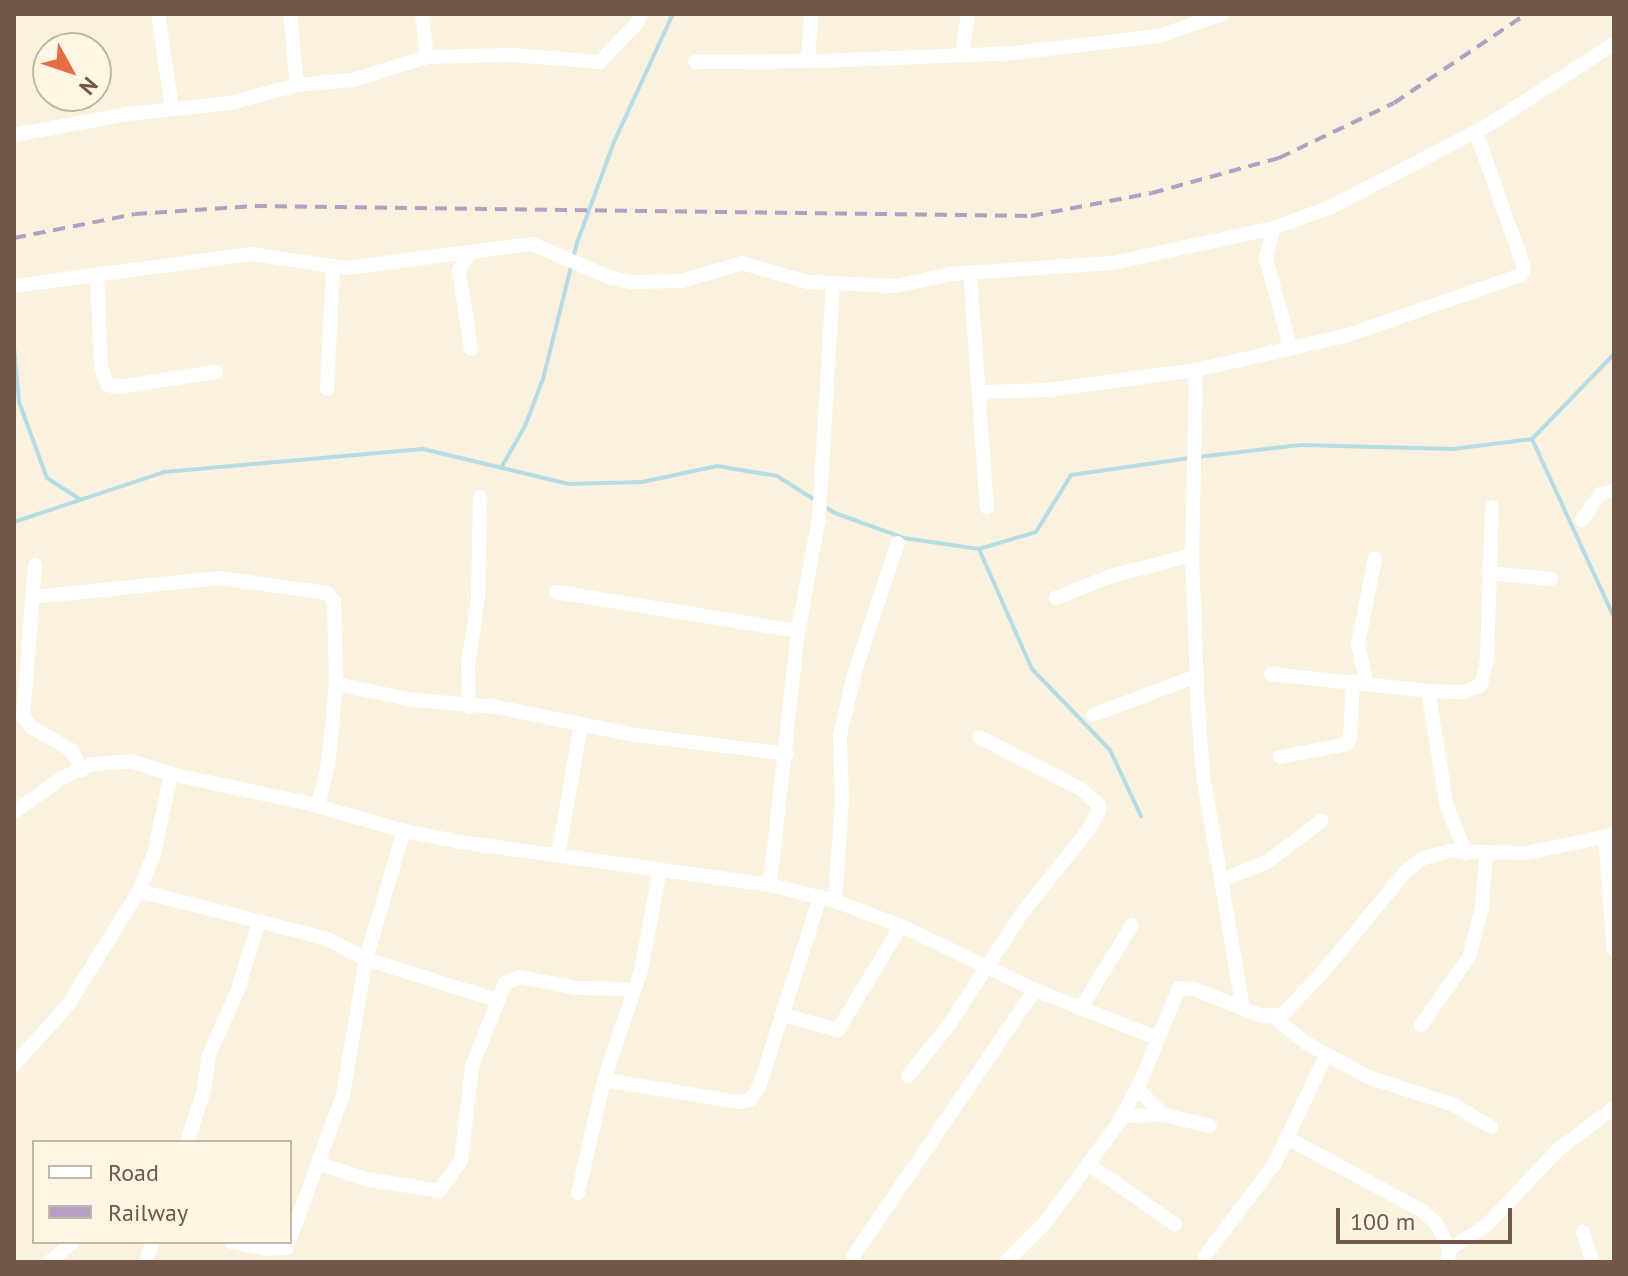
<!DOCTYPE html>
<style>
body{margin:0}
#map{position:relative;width:1628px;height:1276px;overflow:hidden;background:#fbf1df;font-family:"PT Sans",sans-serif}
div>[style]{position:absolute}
.stream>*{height:4px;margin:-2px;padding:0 2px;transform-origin:2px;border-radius:2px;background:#b5dce4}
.minor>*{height:14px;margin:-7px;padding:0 7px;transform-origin:7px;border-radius:7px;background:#fff}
.rail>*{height:4px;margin-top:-2px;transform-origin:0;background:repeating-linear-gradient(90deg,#b49fc3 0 12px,transparent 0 20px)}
span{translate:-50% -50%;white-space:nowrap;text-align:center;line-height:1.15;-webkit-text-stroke:8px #fff5e5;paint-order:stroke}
.frame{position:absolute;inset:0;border:16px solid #715748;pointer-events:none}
.legend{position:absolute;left:32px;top:1140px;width:260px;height:104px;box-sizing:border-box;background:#fff5e5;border:2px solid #c6b6a6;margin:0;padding:10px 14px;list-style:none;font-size:24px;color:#715748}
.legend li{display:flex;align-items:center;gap:16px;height:40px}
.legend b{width:40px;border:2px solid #c6b6a6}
.north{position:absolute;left:32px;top:32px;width:80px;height:80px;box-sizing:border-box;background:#fff5e5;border:2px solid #c6b6a6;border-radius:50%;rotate:130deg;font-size:22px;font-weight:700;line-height:32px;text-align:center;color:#715748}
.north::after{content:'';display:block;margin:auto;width:28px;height:36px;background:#e46d45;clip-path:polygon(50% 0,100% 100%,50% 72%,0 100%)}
.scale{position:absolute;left:1336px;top:1208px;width:176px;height:36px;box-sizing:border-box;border:4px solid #715748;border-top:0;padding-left:10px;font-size:24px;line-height:28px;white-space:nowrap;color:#715748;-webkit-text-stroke:6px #fff5e5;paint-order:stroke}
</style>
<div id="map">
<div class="stream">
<div style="left:14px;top:347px;width:55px;rotate:84.8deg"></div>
<div style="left:19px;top:402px;width:81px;rotate:69.8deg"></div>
<div style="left:47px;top:478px;width:40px;rotate:32.9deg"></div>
<div style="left:1532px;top:439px;width:196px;rotate:65.3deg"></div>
<div style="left:1198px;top:457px;width:103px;rotate:-6.7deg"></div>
<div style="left:1300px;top:445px;width:153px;rotate:1.5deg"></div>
<div style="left:1453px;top:449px;width:80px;rotate:-7.2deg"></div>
<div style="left:1532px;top:439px;width:118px;rotate:-46deg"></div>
<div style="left:501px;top:468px;width:48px;rotate:-60.3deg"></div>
<div style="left:525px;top:426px;width:50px;rotate:-69deg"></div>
<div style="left:543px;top:379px;width:140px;rotate:-76deg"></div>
<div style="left:577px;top:243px;width:108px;rotate:-69.9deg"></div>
<div style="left:614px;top:142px;width:141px;rotate:-65.3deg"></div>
<div style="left:822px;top:505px;width:15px;rotate:32deg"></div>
<div style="left:835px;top:513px;width:73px;rotate:19.9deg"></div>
<div style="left:904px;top:538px;width:76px;rotate:8.3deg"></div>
<div style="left:979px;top:549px;width:59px;rotate:-16.6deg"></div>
<div style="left:1036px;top:532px;width:67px;rotate:-58.4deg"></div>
<div style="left:1071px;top:475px;width:120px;rotate:-8.1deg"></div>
<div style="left:14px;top:522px;width:158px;rotate:-18.4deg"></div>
<div style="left:164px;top:472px;width:260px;rotate:-5.1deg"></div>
<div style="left:423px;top:449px;width:150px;rotate:13.5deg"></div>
<div style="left:569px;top:484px;width:73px;rotate:-1.6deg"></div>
<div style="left:642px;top:482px;width:77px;rotate:-12deg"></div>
<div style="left:717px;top:466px;width:61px;rotate:9.5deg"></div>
<div style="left:777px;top:476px;width:45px;rotate:32.3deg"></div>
<div style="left:979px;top:549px;width:131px;rotate:66.2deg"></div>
<div style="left:1032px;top:669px;width:112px;rotate:46.1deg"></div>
<div style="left:1110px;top:750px;width:73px;rotate:64.8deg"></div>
</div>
<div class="minor">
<div style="left:158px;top:14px;width:95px;rotate:81.5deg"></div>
<div style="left:290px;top:14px;width:71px;rotate:84.4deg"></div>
<div style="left:422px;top:14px;width:43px;rotate:83.4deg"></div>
<div style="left:962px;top:54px;width:40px;rotate:-81.5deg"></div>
<div style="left:808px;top:61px;width:47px;rotate:-86.3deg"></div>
<div style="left:695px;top:62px;width:124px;rotate:-0.5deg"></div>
<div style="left:819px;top:61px;width:195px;rotate:-2.3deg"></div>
<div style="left:1014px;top:53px;width:146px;rotate:-6.7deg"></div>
<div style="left:1159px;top:36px;width:67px;rotate:-19.2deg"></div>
<div style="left:14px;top:135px;width:115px;rotate:-10.5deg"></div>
<div style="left:127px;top:114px;width:104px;rotate:-6.1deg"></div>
<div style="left:230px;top:103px;width:69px;rotate:-15deg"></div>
<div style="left:297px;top:85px;width:55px;rotate:-5.2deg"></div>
<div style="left:352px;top:80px;width:78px;rotate:-17deg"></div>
<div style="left:427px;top:57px;width:85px;rotate:-1.3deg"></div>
<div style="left:512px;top:55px;width:88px;rotate:4.5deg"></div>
<div style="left:600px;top:62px;width:55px;rotate:-46.5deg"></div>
<div style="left:638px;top:22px;width:8px;rotate:-76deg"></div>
<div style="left:1273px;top:228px;width:32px;rotate:103deg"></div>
<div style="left:1266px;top:259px;width:93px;rotate:74.5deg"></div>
<div style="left:469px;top:253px;width:20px;rotate:120deg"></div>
<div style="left:459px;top:270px;width:80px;rotate:81.4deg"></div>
<div style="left:970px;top:272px;width:236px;rotate:85.9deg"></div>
<div style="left:97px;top:275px;width:91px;rotate:87.5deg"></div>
<div style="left:101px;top:366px;width:20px;rotate:72deg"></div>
<div style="left:107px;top:385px;width:11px;rotate:10deg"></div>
<div style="left:118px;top:387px;width:99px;rotate:-8.7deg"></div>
<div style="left:14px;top:286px;width:239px;rotate:-7.7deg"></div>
<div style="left:251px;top:254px;width:96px;rotate:8.4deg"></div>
<div style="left:346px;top:268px;width:188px;rotate:-7.4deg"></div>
<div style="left:532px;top:244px;width:86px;rotate:23.3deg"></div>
<div style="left:611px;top:278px;width:21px;rotate:11deg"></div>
<div style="left:632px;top:282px;width:50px;rotate:-1.1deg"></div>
<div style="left:682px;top:281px;width:63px;rotate:-16.7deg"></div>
<div style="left:742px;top:263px;width:69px;rotate:16.1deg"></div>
<div style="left:808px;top:282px;width:88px;rotate:2.6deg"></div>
<div style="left:896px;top:286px;width:56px;rotate:-12.3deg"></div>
<div style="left:951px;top:274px;width:162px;rotate:-3.9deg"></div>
<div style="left:1113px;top:263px;width:164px;rotate:-12.3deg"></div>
<div style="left:1273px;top:228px;width:62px;rotate:-19.9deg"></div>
<div style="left:1331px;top:207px;width:174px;rotate:-27.5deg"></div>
<div style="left:1485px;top:127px;width:153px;rotate:-32.8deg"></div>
<div style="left:1196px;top:370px;width:185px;rotate:91.2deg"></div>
<div style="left:1192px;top:555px;width:154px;rotate:87.8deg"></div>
<div style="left:1198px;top:709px;width:66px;rotate:85.7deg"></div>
<div style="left:1203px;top:775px;width:237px;rotate:80.3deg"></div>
<div style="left:327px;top:389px;width:122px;rotate:-87.2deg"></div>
<div style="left:982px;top:392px;width:66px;rotate:-1.7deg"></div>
<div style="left:1048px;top:390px;width:149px;rotate:-7.7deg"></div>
<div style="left:1196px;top:370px;width:153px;rotate:-12.9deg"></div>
<div style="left:1345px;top:336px;width:186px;rotate:-19.1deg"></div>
<div style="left:1521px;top:275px;width:7px;rotate:-63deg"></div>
<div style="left:1524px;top:269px;width:17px;rotate:-107deg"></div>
<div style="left:1519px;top:253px;width:128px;rotate:-109.6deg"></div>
<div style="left:1582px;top:520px;width:32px;rotate:-55deg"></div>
<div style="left:1600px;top:494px;width:14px;rotate:-12deg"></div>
<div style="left:35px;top:565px;width:151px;rotate:94.5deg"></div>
<div style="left:23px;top:716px;width:14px;rotate:54deg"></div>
<div style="left:31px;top:727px;width:46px;rotate:29.9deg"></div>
<div style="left:71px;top:750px;width:23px;rotate:61deg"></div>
<div style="left:1489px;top:573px;width:62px;rotate:5.5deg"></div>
<div style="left:556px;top:592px;width:245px;rotate:9.2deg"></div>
<div style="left:33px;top:597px;width:188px;rotate:-5.8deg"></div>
<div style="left:220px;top:578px;width:108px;rotate:8deg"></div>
<div style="left:327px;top:593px;width:11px;rotate:49deg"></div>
<div style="left:334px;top:601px;width:83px;rotate:88.6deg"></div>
<div style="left:336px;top:684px;width:81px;rotate:95.6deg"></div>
<div style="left:328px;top:765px;width:42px;rotate:103.7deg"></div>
<div style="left:1056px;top:598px;width:59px;rotate:-21.8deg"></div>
<div style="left:1111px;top:576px;width:84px;rotate:-14.5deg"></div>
<div style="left:1271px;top:674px;width:158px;rotate:6.2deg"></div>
<div style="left:1428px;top:691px;width:35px;rotate:2deg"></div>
<div style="left:1463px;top:692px;width:19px;rotate:-21deg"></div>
<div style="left:1481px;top:685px;width:28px;rotate:-77deg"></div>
<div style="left:1487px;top:658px;width:151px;rotate:-88.1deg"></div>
<div style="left:336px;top:684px;width:79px;rotate:11.7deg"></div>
<div style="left:413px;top:700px;width:84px;rotate:4.8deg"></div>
<div style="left:497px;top:707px;width:141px;rotate:11.5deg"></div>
<div style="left:635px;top:735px;width:153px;rotate:7.1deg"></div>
<div style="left:1367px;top:684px;width:41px;rotate:-102.7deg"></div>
<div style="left:1358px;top:644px;width:87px;rotate:-78.7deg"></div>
<div style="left:1428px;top:691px;width:118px;rotate:80.7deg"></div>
<div style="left:1447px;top:807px;width:50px;rotate:67.6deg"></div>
<div style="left:469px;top:707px;width:41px;rotate:-91.4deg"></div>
<div style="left:468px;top:666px;width:69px;rotate:-81.6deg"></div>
<div style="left:478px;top:598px;width:101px;rotate:-88.9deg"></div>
<div style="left:1093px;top:715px;width:111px;rotate:-20.6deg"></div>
<div style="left:1280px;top:757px;width:68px;rotate:-11deg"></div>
<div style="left:1347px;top:744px;width:7px;rotate:-63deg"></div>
<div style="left:1350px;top:738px;width:57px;rotate:-87deg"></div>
<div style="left:14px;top:812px;width:59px;rotate:-35.3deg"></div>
<div style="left:62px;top:778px;width:33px;rotate:-25deg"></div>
<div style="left:92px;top:764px;width:39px;rotate:-4deg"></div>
<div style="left:131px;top:761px;width:42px;rotate:18deg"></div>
<div style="left:171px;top:774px;width:138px;rotate:12.1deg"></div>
<div style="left:306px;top:803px;width:102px;rotate:15.9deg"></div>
<div style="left:404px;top:831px;width:57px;rotate:11.1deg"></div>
<div style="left:460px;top:842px;width:313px;rotate:7.9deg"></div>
<div style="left:770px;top:885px;width:67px;rotate:13.8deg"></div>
<div style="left:835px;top:901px;width:76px;rotate:20.8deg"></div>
<div style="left:906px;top:928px;width:143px;rotate:25.7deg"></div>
<div style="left:1035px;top:990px;width:131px;rotate:21.5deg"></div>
<div style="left:1605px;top:836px;width:114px;rotate:85.5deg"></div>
<div style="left:558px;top:855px;width:132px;rotate:-80deg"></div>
<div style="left:1222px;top:880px;width:51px;rotate:-22deg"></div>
<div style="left:1269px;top:861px;width:66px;rotate:-37.6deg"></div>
<div style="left:770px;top:885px;width:256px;rotate:-83.7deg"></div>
<div style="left:798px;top:631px;width:115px;rotate:-79.5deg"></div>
<div style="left:819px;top:518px;width:235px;rotate:-86.6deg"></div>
<div style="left:139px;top:891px;width:192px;rotate:14.2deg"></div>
<div style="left:325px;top:938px;width:46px;rotate:27.1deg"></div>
<div style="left:366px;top:959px;width:136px;rotate:17.5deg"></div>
<div style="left:835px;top:901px;width:100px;rotate:-86deg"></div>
<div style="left:842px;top:801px;width:65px;rotate:-91.8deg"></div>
<div style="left:840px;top:736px;width:63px;rotate:-77.1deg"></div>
<div style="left:854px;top:675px;width:139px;rotate:-71.6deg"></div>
<div style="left:1081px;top:1008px;width:97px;rotate:-58.4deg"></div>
<div style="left:783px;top:1015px;width:57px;rotate:15.3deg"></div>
<div style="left:838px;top:1030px;width:122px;rotate:-58.8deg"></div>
<div style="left:1271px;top:1015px;width:45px;rotate:38.7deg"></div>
<div style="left:1306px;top:1043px;width:71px;rotate:28.7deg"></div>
<div style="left:1368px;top:1077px;width:90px;rotate:18deg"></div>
<div style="left:1454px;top:1105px;width:43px;rotate:30.7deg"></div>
<div style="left:1421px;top:1025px;width:83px;rotate:-54.8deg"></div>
<div style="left:1469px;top:957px;width:52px;rotate:-75.4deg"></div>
<div style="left:1482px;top:907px;width:52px;rotate:-85.6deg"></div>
<div style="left:14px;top:1065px;width:81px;rotate:-48deg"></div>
<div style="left:68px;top:1005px;width:134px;rotate:-58.1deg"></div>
<div style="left:139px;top:891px;width:40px;rotate:-68deg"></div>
<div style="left:154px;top:854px;width:82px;rotate:-78deg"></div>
<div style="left:908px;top:1076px;width:65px;rotate:-51.2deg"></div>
<div style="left:949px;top:1025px;width:134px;rotate:-56.9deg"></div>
<div style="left:1022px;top:913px;width:107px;rotate:-51.4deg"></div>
<div style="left:1089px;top:829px;width:21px;rotate:-62deg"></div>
<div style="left:1099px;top:810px;width:6px;rotate:-99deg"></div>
<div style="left:1098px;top:804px;width:23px;rotate:-139deg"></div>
<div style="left:1081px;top:789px;width:114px;rotate:-153deg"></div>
<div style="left:604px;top:1080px;width:137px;rotate:9.3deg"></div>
<div style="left:739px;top:1102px;width:11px;rotate:-10deg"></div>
<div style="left:750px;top:1100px;width:16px;rotate:-55deg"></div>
<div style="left:759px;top:1087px;width:200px;rotate:-72.2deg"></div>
<div style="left:1137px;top:1089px;width:37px;rotate:44deg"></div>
<div style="left:1122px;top:1116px;width:42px;rotate:-1.4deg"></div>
<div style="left:1164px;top:1115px;width:47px;rotate:13.4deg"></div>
<div style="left:1289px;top:1139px;width:150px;rotate:28.3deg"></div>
<div style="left:1421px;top:1210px;width:18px;rotate:41deg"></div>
<div style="left:1435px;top:1222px;width:31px;rotate:61deg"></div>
<div style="left:1450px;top:1249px;width:13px;rotate:103deg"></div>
<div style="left:187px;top:1142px;width:55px;rotate:-71.9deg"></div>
<div style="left:204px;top:1090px;width:35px;rotate:-82deg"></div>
<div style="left:209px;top:1055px;width:69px;rotate:-66deg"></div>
<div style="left:237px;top:992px;width:74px;rotate:-72.8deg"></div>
<div style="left:320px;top:1164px;width:48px;rotate:18.1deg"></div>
<div style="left:366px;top:1179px;width:74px;rotate:9.3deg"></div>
<div style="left:439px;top:1191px;width:37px;rotate:-54deg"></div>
<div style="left:461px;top:1161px;width:96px;rotate:-83.4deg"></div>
<div style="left:472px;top:1066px;width:89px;rotate:-68.3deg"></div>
<div style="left:505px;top:983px;width:16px;rotate:-22deg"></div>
<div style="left:520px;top:977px;width:57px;rotate:11.1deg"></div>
<div style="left:576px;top:988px;width:59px;rotate:1deg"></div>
<div style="left:1088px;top:1164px;width:106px;rotate:34.6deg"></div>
<div style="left:578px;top:1193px;width:116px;rotate:-77deg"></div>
<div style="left:604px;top:1080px;width:115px;rotate:-71.3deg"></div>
<div style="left:641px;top:971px;width:104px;rotate:-79.4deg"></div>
<div style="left:1583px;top:1232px;width:32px;rotate:72deg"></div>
<div style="left:290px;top:1239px;width:153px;rotate:-69.8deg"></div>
<div style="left:343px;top:1095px;width:138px;rotate:-80.4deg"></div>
<div style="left:366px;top:959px;width:134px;rotate:-73.5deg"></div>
<div style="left:231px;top:1242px;width:36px;rotate:11deg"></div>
<div style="left:266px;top:1249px;width:21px;rotate:-3deg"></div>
<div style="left:1450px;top:1249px;width:44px;rotate:-33deg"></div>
<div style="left:1487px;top:1225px;width:103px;rotate:-46.6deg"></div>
<div style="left:1558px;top:1150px;width:70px;rotate:-36.9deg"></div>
<div style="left:1205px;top:1256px;width:116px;rotate:-53deg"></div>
<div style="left:1275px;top:1163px;width:119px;rotate:-64.7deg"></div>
<div style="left:49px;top:1262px;width:31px;rotate:-40deg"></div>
<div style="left:146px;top:1262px;width:21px;rotate:-71deg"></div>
<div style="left:853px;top:1262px;width:7px;rotate:-82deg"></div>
<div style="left:854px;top:1255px;width:321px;rotate:-55.7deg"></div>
<div style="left:1006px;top:1262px;width:54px;rotate:-45deg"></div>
<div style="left:1044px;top:1224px;width:123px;rotate:-53.6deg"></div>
<div style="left:1117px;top:1125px;width:48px;rotate:-61.3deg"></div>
<div style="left:1140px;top:1083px;width:103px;rotate:-67.7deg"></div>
<div style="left:1179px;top:988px;width:15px;rotate:4deg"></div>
<div style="left:1194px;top:989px;width:73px;rotate:21.7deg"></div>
<div style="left:1262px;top:1016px;width:21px;rotate:-5deg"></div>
<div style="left:1283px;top:1014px;width:57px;rotate:-46.4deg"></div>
<div style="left:1322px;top:973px;width:132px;rotate:-50.5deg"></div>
<div style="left:1406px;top:871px;width:21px;rotate:-37deg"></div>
<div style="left:1423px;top:858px;width:27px;rotate:-15deg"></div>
<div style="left:1449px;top:851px;width:77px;rotate:1.5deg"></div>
<div style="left:1526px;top:853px;width:90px;rotate:-11.6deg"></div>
</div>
<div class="rail">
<div style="left:14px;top:238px;width:123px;rotate:-11.2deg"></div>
<div style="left:135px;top:214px;width:120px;rotate:-3.8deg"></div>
<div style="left:255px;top:206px;width:776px;rotate:0.74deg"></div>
<div style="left:1031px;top:216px;width:123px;rotate:-10.8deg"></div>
<div style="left:1152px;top:193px;width:132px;rotate:-15.4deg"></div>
<div style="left:1279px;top:158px;width:127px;rotate:-25.6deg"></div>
<div style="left:1394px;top:103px;width:159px;rotate:-34deg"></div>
</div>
<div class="frame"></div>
<ul class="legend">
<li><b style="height:10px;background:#fff"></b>Road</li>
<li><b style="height:10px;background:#b49fc3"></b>Railway</li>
</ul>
<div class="north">N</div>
<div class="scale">100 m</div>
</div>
